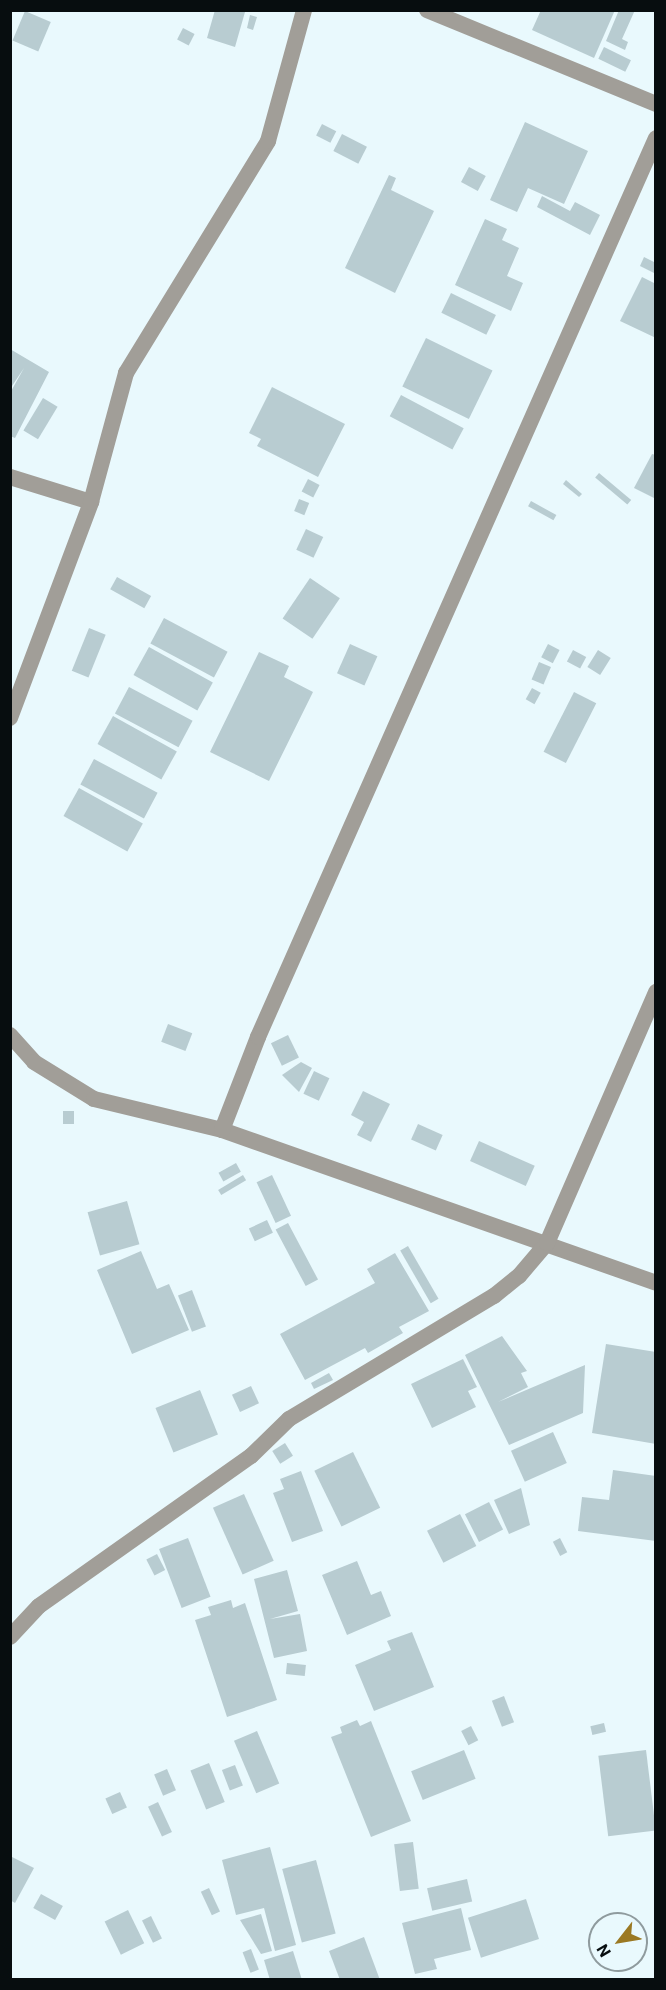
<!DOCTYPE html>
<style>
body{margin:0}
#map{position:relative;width:666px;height:1990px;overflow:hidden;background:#e9f9fd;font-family:Roboto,sans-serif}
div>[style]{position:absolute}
.building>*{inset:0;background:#b8ccd1;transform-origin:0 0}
.minor>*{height:16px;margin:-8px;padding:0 8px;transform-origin:8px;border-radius:8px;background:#a19e98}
span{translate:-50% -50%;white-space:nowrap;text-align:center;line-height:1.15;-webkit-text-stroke:6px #e9f9fd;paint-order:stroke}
.frame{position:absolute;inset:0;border:12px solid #070d0f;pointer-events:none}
.north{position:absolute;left:588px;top:1912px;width:60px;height:60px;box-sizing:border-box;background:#e9f9fd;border:2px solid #8f9b9e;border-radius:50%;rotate:239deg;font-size:16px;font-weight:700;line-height:24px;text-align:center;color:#070d0f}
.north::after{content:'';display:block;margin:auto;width:21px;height:27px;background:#9b7923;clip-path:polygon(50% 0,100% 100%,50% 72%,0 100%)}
</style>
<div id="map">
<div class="building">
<div style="clip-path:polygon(215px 10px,245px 12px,235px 47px,207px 38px)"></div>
<div style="clip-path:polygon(541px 10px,615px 10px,594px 58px,532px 30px)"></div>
<div style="clip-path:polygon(619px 10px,635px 10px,622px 39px,628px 42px,625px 50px,606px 41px)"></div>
<div style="left:25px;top:11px;width:28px;height:32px;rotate:23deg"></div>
<div style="clip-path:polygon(250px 15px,257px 17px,253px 30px,247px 28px)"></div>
<div style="left:183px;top:28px;width:13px;height:13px;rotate:27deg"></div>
<div style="left:604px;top:47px;width:30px;height:13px;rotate:26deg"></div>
<div style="clip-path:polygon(525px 122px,588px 151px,564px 204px,528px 188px,517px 212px,490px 200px)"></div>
<div style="left:322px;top:124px;width:16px;height:13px;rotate:27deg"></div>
<div style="left:342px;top:134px;width:28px;height:19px;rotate:27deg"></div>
<div style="left:469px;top:167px;width:19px;height:17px;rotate:28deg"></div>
<div style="clip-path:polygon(389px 175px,396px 178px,391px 190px,434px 211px,395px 293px,345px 268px)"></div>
<div style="clip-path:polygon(542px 196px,570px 211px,575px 202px,600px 215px,590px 235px,537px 207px)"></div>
<div style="clip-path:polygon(485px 219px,507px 229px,502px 240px,519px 248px,507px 276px,523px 283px,511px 311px,455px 285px)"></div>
<div style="clip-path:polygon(644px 257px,656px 263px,656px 274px,640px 266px)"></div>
<div style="clip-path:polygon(642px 277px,656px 284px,656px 338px,620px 321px)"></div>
<div style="left:451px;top:293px;width:50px;height:22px;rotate:26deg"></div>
<div style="left:426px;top:338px;width:74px;height:54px;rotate:26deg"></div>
<div style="clip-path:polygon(10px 349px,49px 372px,15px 438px,10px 436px,10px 393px,24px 368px,10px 389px)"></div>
<div style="clip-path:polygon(272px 387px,345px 424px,318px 477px,257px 446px,261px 439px,249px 433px)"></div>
<div style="left:401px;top:395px;width:71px;height:24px;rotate:28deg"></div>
<div style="left:43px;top:398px;width:17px;height:38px;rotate:31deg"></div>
<div style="clip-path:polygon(652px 454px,656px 455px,656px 499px,634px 488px)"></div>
<div style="left:599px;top:473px;width:42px;height:6px;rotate:40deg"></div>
<div style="left:308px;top:479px;width:13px;height:14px;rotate:27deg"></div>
<div style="clip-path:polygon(566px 480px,582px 494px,579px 497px,563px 484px)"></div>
<div style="left:299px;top:499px;width:11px;height:13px;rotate:22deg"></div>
<div style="left:531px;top:501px;width:29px;height:6px;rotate:29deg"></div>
<div style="left:306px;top:529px;width:19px;height:23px;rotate:25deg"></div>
<div style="left:117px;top:577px;width:39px;height:14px;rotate:29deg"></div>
<div style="left:310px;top:578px;width:36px;height:49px;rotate:34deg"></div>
<div style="left:164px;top:618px;width:72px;height:29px;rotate:28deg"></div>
<div style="left:89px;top:628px;width:18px;height:46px;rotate:22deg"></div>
<div style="left:350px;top:644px;width:30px;height:32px;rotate:24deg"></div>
<div style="left:548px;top:644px;width:13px;height:15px;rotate:27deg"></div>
<div style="left:149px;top:647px;width:73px;height:32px;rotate:29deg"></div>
<div style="left:573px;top:650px;width:15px;height:13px;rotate:28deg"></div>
<div style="left:598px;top:650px;width:15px;height:20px;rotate:32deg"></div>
<div style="clip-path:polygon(259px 652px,289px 666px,284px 677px,313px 692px,269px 781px,210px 752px)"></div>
<div style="left:539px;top:662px;width:13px;height:19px;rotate:23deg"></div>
<div style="left:129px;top:687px;width:72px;height:30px;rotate:28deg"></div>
<div style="left:532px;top:688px;width:10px;height:13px;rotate:29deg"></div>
<div style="left:574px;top:692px;width:25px;height:67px;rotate:27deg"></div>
<div style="left:113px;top:716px;width:73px;height:32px;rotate:29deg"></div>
<div style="left:94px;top:759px;width:72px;height:29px;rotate:28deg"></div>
<div style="left:79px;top:788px;width:73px;height:32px;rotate:29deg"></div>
<div style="left:168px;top:1024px;width:26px;height:19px;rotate:21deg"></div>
<div style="left:288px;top:1035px;width:25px;height:19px;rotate:64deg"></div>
<div style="clip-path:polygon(301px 1062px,312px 1068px,299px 1092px,282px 1075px)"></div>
<div style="left:314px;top:1071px;width:17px;height:25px;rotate:25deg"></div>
<div style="clip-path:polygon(363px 1091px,390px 1104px,371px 1142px,357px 1135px,364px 1122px,351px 1115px)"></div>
<div style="left:63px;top:1111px;width:11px;height:13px"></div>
<div style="left:418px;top:1124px;width:27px;height:17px;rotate:24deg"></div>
<div style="left:479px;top:1141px;width:61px;height:22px;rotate:24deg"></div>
<div style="left:236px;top:1163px;width:10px;height:20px;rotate:61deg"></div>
<div style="left:243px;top:1175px;width:6px;height:29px;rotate:59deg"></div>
<div style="left:272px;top:1175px;width:45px;height:17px;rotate:65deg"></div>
<div style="left:127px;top:1201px;width:45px;height:41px;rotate:74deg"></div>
<div style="left:267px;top:1220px;width:14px;height:20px;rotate:65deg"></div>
<div style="left:288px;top:1223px;width:64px;height:14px;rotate:62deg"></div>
<div style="left:408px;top:1246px;width:61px;height:9px;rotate:60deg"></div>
<div style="clip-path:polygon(141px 1251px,157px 1289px,169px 1284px,189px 1330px,132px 1354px,97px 1270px)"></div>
<div style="clip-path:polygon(395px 1253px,429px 1311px,399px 1327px,403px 1333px,368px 1353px,365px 1348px,305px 1380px,280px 1334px,375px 1283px,367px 1269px)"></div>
<div style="left:192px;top:1290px;width:39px;height:15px;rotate:69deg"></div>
<div style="clip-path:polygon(502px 1336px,527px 1371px,521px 1373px,528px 1387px,498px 1402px,585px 1365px,583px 1413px,509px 1445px,465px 1355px)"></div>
<div style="clip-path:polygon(606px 1344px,656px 1352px,656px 1444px,592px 1433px)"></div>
<div style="clip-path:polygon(463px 1359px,477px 1387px,468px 1391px,476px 1407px,432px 1428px,411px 1384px)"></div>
<div style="clip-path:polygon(329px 1373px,333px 1380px,314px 1389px,311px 1383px)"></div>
<div style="left:251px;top:1386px;width:19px;height:21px;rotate:65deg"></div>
<div style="left:200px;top:1390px;width:48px;height:48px;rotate:68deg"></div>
<div style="left:553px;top:1432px;width:34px;height:46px;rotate:66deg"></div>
<div style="left:285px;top:1443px;width:15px;height:15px;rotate:58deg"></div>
<div style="left:353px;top:1452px;width:62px;height:43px;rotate:64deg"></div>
<div style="clip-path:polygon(613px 1470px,656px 1476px,656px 1541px,578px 1531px,582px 1497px,609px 1500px)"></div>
<div style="clip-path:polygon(301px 1471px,323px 1531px,292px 1542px,273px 1493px,284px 1489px,280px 1479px)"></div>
<div style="clip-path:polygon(521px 1488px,530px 1525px,509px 1534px,494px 1500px)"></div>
<div style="left:244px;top:1494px;width:73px;height:34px;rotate:66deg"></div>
<div style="left:489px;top:1502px;width:31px;height:27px;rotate:63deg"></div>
<div style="left:460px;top:1514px;width:36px;height:37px;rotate:63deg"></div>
<div style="left:188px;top:1538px;width:63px;height:31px;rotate:69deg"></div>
<div style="left:560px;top:1538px;width:16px;height:8px;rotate:63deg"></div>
<div style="left:157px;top:1554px;width:18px;height:12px;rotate:63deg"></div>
<div style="clip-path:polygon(357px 1561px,371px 1595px,381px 1591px,391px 1616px,347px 1635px,322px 1575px)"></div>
<div style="clip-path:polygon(287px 1570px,298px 1611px,270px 1619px,300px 1614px,307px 1651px,274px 1658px,254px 1579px)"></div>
<div style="clip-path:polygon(231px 1600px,233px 1608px,245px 1603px,277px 1700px,227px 1717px,195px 1620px,211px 1615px,208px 1607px)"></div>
<div style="clip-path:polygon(412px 1632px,434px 1687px,374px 1711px,355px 1665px,391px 1650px,387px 1641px)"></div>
<div style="left:287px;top:1663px;width:19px;height:11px;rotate:6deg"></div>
<div style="left:504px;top:1696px;width:28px;height:13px;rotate:69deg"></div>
<div style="clip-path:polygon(357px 1720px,360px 1726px,371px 1721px,411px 1821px,371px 1837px,331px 1737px,342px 1733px,340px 1727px)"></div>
<div style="left:604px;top:1723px;width:9px;height:14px;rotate:77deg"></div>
<div style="left:471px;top:1726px;width:16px;height:11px;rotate:63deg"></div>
<div style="left:257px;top:1731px;width:57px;height:25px;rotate:67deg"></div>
<div style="left:464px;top:1750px;width:31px;height:57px;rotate:68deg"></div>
<div style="left:646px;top:1750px;width:81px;height:48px;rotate:83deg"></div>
<div style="left:209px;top:1763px;width:42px;height:20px;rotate:68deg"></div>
<div style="left:235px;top:1765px;width:22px;height:14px;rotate:69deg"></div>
<div style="left:167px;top:1769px;width:23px;height:14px;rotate:67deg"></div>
<div style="left:120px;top:1792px;width:17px;height:16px;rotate:66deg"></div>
<div style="left:158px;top:1802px;width:33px;height:11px;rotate:65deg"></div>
<div style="left:413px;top:1842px;width:47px;height:19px;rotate:83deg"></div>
<div style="clip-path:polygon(270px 1847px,296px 1945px,275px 1951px,264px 1908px,236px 1915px,222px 1860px)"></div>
<div style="clip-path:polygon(10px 1856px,34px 1868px,15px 1903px,10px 1900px)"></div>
<div style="left:316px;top:1860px;width:76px;height:35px;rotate:75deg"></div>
<div style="left:467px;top:1879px;width:23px;height:41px;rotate:77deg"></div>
<div style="left:209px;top:1888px;width:26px;height:9px;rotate:65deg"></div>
<div style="left:41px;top:1894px;width:25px;height:16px;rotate:29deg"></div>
<div style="left:526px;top:1899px;width:42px;height:61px;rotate:72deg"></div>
<div style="clip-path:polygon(461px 1908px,471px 1950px,434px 1959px,437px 1969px,415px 1974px,402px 1923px)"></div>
<div style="left:128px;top:1910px;width:37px;height:26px;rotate:64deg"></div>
<div style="clip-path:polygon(261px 1914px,272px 1951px,261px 1954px,240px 1920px)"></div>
<div style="left:151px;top:1916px;width:25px;height:10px;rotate:64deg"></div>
<div style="clip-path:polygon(364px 1937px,380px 1980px,340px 1980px,329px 1951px)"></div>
<div style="left:251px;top:1949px;width:22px;height:9px;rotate:69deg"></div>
<div style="clip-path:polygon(293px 1951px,302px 1980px,270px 1980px,264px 1960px)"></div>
</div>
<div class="minor">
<div style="left:427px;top:10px;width:248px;rotate:22.3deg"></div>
<div style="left:10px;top:477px;width:85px;rotate:17.2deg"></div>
<div style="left:10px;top:718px;width:231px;rotate:-69.4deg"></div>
<div style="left:91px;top:502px;width:134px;rotate:-74.8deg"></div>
<div style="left:126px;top:373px;width:272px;rotate:-58.5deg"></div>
<div style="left:268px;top:141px;width:136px;rotate:-74.6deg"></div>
<div style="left:10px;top:1035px;width:36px;rotate:48deg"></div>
<div style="left:34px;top:1062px;width:70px;rotate:31.7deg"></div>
<div style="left:94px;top:1099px;width:132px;rotate:13.6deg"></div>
<div style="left:222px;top:1130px;width:460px;rotate:19.4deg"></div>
<div style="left:222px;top:1130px;width:100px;rotate:-68.8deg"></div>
<div style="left:258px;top:1037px;width:983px;rotate:-66.12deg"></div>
<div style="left:10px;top:1637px;width:42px;rotate:-46.9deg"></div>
<div style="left:39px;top:1606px;width:260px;rotate:-35.3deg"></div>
<div style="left:251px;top:1456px;width:53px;rotate:-44.2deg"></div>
<div style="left:289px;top:1419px;width:239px;rotate:-31deg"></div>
<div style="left:494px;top:1296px;width:32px;rotate:-39deg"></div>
<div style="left:519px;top:1276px;width:43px;rotate:-49.7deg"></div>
<div style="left:547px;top:1243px;width:274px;rotate:-66.5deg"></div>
</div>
<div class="frame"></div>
<div class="north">N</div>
</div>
